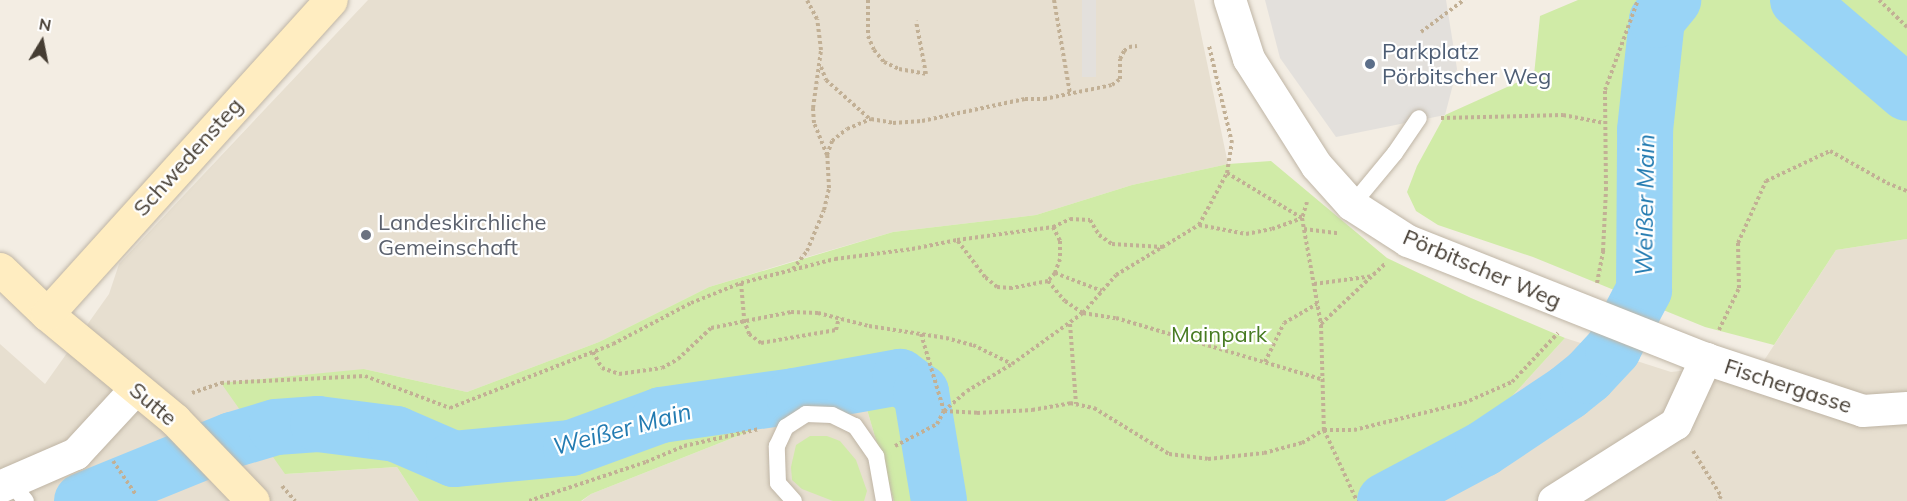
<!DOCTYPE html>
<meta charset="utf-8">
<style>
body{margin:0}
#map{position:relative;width:1907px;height:501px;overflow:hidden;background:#f3ede3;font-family:Mulish,sans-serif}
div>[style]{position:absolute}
.residential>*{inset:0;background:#e7dfd0}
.green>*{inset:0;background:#d0eba7}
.parking>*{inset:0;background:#e3e0dc;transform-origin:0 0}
.river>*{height:56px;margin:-28px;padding:0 28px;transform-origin:28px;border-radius:28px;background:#99d4f6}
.path>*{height:4px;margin-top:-2px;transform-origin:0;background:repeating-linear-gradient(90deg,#c2b095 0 3px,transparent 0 6px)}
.roads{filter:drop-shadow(0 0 2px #bfb5a5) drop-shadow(0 0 2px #bfb5a5)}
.lane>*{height:16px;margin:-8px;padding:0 8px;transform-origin:8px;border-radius:8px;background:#fff}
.street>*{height:32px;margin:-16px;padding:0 16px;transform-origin:16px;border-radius:16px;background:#fff}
.secondary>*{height:33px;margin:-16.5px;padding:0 16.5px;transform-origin:16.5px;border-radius:16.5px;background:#ffedc1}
.dots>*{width:16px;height:16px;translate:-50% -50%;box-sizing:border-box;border:3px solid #fff;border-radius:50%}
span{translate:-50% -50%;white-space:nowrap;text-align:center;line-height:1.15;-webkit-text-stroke:4.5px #fff;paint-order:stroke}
.service-label{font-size:22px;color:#4e5e75}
.left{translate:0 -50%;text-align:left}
.street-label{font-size:22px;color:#453d33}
.worship-label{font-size:22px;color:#5b616d}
.park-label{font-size:22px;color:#477b22}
.water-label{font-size:24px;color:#237bb1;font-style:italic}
.north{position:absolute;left:12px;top:12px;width:60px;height:60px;-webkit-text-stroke:4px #fff;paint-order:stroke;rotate:10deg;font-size:16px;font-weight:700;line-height:24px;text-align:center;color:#453d33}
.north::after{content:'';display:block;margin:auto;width:21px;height:27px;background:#453d33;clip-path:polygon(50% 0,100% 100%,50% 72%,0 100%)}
</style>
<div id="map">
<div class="residential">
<div style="clip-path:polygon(368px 0,1194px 0,1228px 164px,1132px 185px,1036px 215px,893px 232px,797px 260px,709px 287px,599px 342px,467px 392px,364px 369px,285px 474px,397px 467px,419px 501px,0 501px,0 344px,45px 384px,109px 294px,119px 264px)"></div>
<div style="clip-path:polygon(1907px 239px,1907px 501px,1357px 501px,1485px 426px,1565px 338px,1671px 372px,1763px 362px,1836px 250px)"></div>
<div style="clip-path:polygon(863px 396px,894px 501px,582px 501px,591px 494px,768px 424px)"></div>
</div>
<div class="green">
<div style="clip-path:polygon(1578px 0,1907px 0,1907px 239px,1836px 250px,1774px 345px,1705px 327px,1533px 257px,1438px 225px,1416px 211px,1407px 192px,1417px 166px,1445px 115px,1534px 75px,1540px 16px)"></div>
<div style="clip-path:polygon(1271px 161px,1387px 258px,1471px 298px,1565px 338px,1485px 426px,1357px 501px,894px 501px,863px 396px,768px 424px,591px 494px,581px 501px,419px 501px,397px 467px,285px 474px,221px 383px,364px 369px,467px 392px,599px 342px,709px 287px,893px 232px,1036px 215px,1132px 185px,1228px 164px)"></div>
<div style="clip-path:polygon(810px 436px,827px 436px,840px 441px,856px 460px,867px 491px,864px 501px,833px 501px,802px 489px,792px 480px,791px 467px,796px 445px)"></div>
</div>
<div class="parking">
<div style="left:1082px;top:0;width:14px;height:77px"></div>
<div style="clip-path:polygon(1265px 0,1446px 0,1457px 69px,1445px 115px,1336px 137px,1280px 58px)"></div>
</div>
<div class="river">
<div style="left:1798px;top:0;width:143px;rotate:40.5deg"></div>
<div style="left:82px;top:501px;width:162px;rotate:-22.1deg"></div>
<div style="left:232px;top:440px;width:46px;rotate:-16.5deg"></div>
<div style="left:276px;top:427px;width:42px;rotate:-4.1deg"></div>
<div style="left:318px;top:424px;width:79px;rotate:7.3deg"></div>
<div style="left:396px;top:434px;width:63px;rotate:23.3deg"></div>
<div style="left:454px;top:459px;width:118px;rotate:-5.4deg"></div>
<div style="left:571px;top:448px;width:96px;rotate:-20.1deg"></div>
<div style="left:661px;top:415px;width:134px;rotate:-8.1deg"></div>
<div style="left:794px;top:396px;width:108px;rotate:-10.2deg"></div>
<div style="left:900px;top:377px;width:26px;rotate:36deg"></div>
<div style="left:921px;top:392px;width:110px;rotate:80.6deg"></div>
<div style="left:1385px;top:501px;width:111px;rotate:-28deg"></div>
<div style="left:1483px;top:449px;width:102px;rotate:-33.8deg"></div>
<div style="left:1568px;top:392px;width:26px;rotate:-39deg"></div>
<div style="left:1588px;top:376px;width:37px;rotate:-47deg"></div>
<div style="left:1613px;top:349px;width:67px;rotate:-62.3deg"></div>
<div style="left:1644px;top:290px;width:160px;rotate:-89.6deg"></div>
<div style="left:1645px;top:130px;width:111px;rotate:-83.8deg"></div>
<div style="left:1657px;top:20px;width:26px;rotate:-51deg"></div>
</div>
<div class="path">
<div style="left:868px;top:0;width:36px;rotate:90deg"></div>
<div style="left:868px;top:36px;width:15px;rotate:67deg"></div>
<div style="left:874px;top:50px;width:16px;rotate:50deg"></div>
<div style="left:884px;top:62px;width:17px;rotate:25deg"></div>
<div style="left:899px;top:69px;width:27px;rotate:10deg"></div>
<div style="left:926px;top:74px;width:54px;rotate:-100.7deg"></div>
<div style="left:1054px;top:0;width:95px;rotate:80.3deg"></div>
<div style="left:1879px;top:0;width:39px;rotate:44deg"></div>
<div style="left:1421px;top:32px;width:54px;rotate:-36.7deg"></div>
<div style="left:821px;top:67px;width:14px;rotate:69deg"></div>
<div style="left:826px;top:80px;width:59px;rotate:41.6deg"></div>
<div style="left:1441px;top:118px;width:122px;rotate:-1.4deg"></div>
<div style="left:1563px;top:115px;width:42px;rotate:11deg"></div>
<div style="left:827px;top:155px;width:15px;rotate:-70deg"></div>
<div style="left:832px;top:141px;width:19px;rotate:-39deg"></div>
<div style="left:847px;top:129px;width:26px;rotate:-23deg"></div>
<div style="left:871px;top:119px;width:22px;rotate:10deg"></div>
<div style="left:893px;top:123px;width:29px;rotate:-4deg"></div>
<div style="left:922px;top:121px;width:105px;rotate:-12.1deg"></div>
<div style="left:1025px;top:99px;width:19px"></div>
<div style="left:1044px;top:99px;width:69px;rotate:-11.6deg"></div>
<div style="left:1112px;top:85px;width:10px;rotate:-37deg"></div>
<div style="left:1120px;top:79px;width:20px;rotate:-90deg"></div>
<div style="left:1120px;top:59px;width:9px;rotate:-63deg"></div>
<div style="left:1124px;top:51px;width:6px;rotate:-39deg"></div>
<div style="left:1129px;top:47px;width:8px;rotate:-7deg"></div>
<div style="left:1227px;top:173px;width:87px;rotate:31deg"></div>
<div style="left:1307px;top:202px;width:17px;rotate:107deg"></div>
<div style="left:1302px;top:218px;width:109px;rotate:79.9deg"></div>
<div style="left:1321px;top:325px;width:105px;rotate:88.4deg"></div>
<div style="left:1324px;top:430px;width:78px;rotate:65.1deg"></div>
<div style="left:1199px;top:225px;width:48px;rotate:10.8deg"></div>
<div style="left:1246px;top:234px;width:26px;rotate:-11deg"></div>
<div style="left:1272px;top:229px;width:32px;rotate:-20deg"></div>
<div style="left:1053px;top:227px;width:19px;rotate:-25deg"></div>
<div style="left:1070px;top:219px;width:20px;rotate:3deg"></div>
<div style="left:1090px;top:220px;width:17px;rotate:59deg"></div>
<div style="left:1099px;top:235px;width:16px;rotate:35deg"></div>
<div style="left:1112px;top:244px;width:51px;rotate:3.4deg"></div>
<div style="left:1304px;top:229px;width:34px;rotate:7deg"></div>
<div style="left:793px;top:269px;width:23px;rotate:-52deg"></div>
<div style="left:807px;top:251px;width:44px;rotate:-67.5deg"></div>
<div style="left:824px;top:210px;width:23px;rotate:-77deg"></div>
<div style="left:829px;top:188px;width:33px;rotate:-93deg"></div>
<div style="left:827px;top:155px;width:35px;rotate:-112deg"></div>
<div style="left:814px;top:123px;width:15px;rotate:-94deg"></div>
<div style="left:813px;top:108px;width:59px;rotate:-82.1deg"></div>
<div style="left:821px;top:50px;width:31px;rotate:-97deg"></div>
<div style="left:817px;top:19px;width:21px;rotate:-118deg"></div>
<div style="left:1055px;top:273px;width:50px;rotate:21deg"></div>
<div style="left:1048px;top:281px;width:26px;rotate:50deg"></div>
<div style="left:1065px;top:301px;width:22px;rotate:34deg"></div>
<div style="left:1083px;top:313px;width:33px;rotate:9deg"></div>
<div style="left:1116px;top:318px;width:217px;rotate:16.6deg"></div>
<div style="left:741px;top:283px;width:37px;rotate:85deg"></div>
<div style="left:744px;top:320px;width:15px;rotate:70deg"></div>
<div style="left:749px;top:334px;width:15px;rotate:37deg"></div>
<div style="left:761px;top:343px;width:76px;rotate:-9.8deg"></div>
<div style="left:836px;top:330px;width:13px;rotate:-77deg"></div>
<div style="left:1597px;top:283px;width:33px;rotate:-79deg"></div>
<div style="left:1603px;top:251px;width:61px;rotate:-87.2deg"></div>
<div style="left:1606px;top:190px;width:100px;rotate:-90.6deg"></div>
<div style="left:1605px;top:90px;width:96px;rotate:-69.9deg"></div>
<div style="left:1314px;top:284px;width:60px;rotate:-7.7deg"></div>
<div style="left:1070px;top:324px;width:80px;rotate:85.7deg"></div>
<div style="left:1321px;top:324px;width:89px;rotate:-43.2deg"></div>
<div style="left:1719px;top:330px;width:47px;rotate:-64.5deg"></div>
<div style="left:1739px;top:288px;width:45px;rotate:-91.3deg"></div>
<div style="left:1738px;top:243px;width:68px;rotate:-65.7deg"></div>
<div style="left:1766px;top:181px;width:71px;rotate:-25.1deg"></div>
<div style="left:1830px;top:151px;width:65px;rotate:29.3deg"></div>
<div style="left:1887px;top:183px;width:22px;rotate:22deg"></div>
<div style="left:921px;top:334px;width:80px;rotate:73.4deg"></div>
<div style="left:593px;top:352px;width:18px;rotate:61deg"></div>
<div style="left:602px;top:368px;width:18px;rotate:19deg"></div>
<div style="left:619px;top:374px;width:43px;rotate:-7.9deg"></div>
<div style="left:662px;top:368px;width:18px;rotate:-29deg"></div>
<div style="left:678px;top:359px;width:45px;rotate:-43.2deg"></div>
<div style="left:711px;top:328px;width:82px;rotate:-11.3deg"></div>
<div style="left:791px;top:312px;width:27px;rotate:2deg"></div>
<div style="left:818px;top:313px;width:53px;rotate:14.3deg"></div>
<div style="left:869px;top:326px;width:78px;rotate:8.9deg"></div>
<div style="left:946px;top:338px;width:28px;rotate:15deg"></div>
<div style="left:973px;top:345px;width:43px;rotate:26deg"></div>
<div style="left:1265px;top:362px;width:43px;rotate:-64deg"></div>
<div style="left:1284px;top:323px;width:38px;rotate:-30deg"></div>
<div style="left:192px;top:393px;width:31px;rotate:-19deg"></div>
<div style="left:221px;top:383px;width:144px;rotate:-2.8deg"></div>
<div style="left:365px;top:376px;width:91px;rotate:20.6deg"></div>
<div style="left:450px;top:408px;width:175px;rotate:-21.4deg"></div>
<div style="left:613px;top:344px;width:88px;rotate:-27.7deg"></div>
<div style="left:691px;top:303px;width:54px;rotate:-21.8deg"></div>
<div style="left:741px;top:283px;width:97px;rotate:-14.3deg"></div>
<div style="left:835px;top:259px;width:78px;rotate:-7.4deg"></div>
<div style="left:912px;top:249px;width:46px;rotate:-11.3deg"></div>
<div style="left:957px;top:240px;width:97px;rotate:-7.7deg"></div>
<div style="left:1053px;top:227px;width:16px;rotate:63deg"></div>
<div style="left:1060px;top:241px;width:18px;rotate:90deg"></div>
<div style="left:1060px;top:259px;width:15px;rotate:110deg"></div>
<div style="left:1055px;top:273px;width:11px;rotate:131deg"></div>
<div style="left:1048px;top:281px;width:37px;rotate:169deg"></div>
<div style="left:1012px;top:288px;width:15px;rotate:-176deg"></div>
<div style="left:997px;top:287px;width:16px;rotate:-140deg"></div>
<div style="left:985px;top:277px;width:46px;rotate:-127.1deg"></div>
<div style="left:944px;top:411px;width:33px;rotate:3deg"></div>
<div style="left:977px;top:413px;width:55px;rotate:-3.1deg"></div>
<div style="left:1032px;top:410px;width:39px;rotate:-10deg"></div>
<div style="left:1070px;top:403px;width:25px;rotate:12deg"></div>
<div style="left:1094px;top:408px;width:88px;rotate:31.5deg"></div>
<div style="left:1169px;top:454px;width:39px;rotate:7deg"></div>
<div style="left:1208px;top:459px;width:56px;rotate:-6.1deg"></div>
<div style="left:1264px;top:453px;width:39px;rotate:-15deg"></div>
<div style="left:1302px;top:443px;width:26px;rotate:-31deg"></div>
<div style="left:1324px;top:430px;width:30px"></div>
<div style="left:1354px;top:430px;width:113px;rotate:-13.8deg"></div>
<div style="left:1464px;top:403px;width:52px;rotate:-23.6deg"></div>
<div style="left:1512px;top:382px;width:67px;rotate:-46.8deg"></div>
<div style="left:895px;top:446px;width:47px;rotate:-27.6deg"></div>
<div style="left:937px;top:424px;width:15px;rotate:-62deg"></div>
<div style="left:944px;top:411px;width:30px;rotate:-41deg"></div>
<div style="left:967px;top:391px;width:52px;rotate:-31deg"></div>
<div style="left:1012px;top:364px;width:87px;rotate:-35.7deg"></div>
<div style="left:1083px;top:313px;width:50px;rotate:-49deg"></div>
<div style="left:1116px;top:275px;width:97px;rotate:-31.1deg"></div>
<div style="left:1199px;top:225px;width:59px;rotate:-61.7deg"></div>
<div style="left:1227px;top:173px;width:30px;rotate:-81deg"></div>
<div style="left:1232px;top:143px;width:100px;rotate:-103.3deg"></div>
<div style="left:1693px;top:451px;width:53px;rotate:58.1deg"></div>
<div style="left:1721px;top:496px;width:6px;rotate:121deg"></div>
<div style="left:113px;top:461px;width:41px;rotate:55.9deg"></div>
<div style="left:282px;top:486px;width:20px;rotate:49deg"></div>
<div style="left:529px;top:501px;width:123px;rotate:-18.4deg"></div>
<div style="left:646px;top:462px;width:41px;rotate:-22.8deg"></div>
<div style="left:684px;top:446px;width:77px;rotate:-12.8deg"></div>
</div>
<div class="roads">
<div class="lane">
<div style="left:1352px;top:205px;width:67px;rotate:-50.4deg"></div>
<div style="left:1395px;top:153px;width:42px;rotate:-55.6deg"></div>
<div style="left:12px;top:484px;width:22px;rotate:51deg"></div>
<div style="left:794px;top:501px;width:24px;rotate:-132deg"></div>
<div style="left:778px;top:483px;width:37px;rotate:-92deg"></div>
<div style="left:777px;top:446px;width:21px;rotate:-65deg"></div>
<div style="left:786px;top:427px;width:24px;rotate:-33deg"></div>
<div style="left:806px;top:414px;width:26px;rotate:2deg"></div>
<div style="left:832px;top:415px;width:25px;rotate:26deg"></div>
<div style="left:855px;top:426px;width:37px;rotate:55deg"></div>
<div style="left:876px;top:456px;width:46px;rotate:79.9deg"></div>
</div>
<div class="street">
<div style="left:1230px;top:0;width:62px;rotate:72.1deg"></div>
<div style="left:1249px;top:59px;width:127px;rotate:57.6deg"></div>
<div style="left:1317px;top:166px;width:52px;rotate:48.1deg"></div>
<div style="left:1352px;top:205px;width:67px;rotate:32.7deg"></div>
<div style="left:1408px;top:241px;width:321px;rotate:21.6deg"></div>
<div style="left:1706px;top:359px;width:165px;rotate:18.3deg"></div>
<div style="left:1863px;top:411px;width:44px;rotate:-3.9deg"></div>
<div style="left:0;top:487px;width:83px;rotate:-23.5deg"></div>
<div style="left:76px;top:454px;width:88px;rotate:-47.3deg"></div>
<div style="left:1554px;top:501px;width:144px;rotate:-32.3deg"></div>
<div style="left:1676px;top:424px;width:72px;rotate:-65.2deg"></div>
</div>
<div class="secondary">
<div style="left:0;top:269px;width:65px;rotate:43.8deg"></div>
<div style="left:47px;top:314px;width:166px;rotate:39.6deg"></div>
<div style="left:175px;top:420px;width:112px;rotate:46.1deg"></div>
<div style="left:47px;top:314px;width:423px;rotate:-47.9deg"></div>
</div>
</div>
<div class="dots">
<div style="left:1370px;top:64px;background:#5c6f8a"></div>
<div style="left:366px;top:235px;background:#6b7280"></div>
</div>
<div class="service-label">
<span class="left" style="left:1382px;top:64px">Parkplatz<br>Pörbitscher Weg</span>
</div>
<div class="street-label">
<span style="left:188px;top:157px;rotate:-48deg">Schwedensteg</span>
<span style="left:1482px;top:269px;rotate:23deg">Pörbitscher Weg</span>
<span style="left:1788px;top:386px;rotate:18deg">Fischergasse</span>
<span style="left:153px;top:404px;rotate:40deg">Sutte</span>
</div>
<div class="worship-label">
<span class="left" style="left:378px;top:235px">Landeskirchliche<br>Gemeinschaft</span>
</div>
<div class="park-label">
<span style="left:1219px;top:335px">Mainpark</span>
</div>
<div class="water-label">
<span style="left:1645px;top:205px;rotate:-89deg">Weißer Main</span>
<span style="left:622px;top:429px;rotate:-15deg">Weißer Main</span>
</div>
<div class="north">N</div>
</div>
